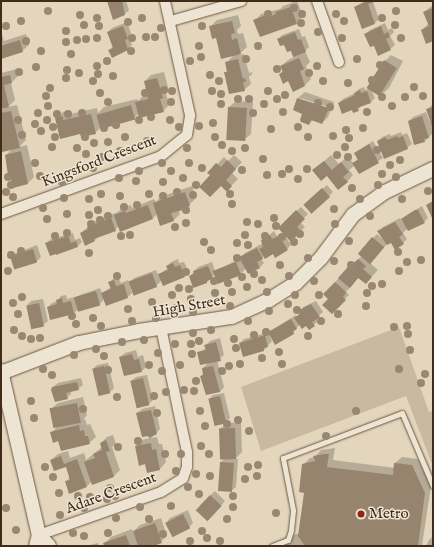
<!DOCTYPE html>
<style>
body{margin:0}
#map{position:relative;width:434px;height:547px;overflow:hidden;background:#e4d6bc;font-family:"IM FELL English",serif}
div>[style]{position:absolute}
.green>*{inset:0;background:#c8b9a0}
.shadow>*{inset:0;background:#0003}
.building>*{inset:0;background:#96846e;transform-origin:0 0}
.roads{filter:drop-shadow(0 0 1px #6a5642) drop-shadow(0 0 1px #6a5642)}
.lane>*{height:5px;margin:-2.5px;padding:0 2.5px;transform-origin:2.5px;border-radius:2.5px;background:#ede4d3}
.street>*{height:10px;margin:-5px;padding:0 5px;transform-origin:5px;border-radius:5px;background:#ede4d3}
.secondary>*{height:14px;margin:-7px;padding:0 7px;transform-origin:7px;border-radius:7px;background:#ede4d3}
.trees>*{width:8px;height:8px;margin:-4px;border-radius:50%;background:#998771}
.dots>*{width:11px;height:11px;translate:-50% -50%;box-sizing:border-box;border:2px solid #ede4d3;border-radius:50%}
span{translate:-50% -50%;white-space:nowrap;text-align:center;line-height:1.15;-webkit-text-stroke:3px #ede4d3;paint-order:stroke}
.street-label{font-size:15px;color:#412b19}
.poi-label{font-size:15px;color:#412b19}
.left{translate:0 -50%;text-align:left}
.frame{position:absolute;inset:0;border:2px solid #412b19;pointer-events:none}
</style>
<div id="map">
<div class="green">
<div style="clip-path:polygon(399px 327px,429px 412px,433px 411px,433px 467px,406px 396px,261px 451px,241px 387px)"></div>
</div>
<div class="shadow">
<div style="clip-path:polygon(108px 1px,126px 1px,129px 10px,125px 14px,114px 18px)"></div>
<div style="clip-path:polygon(297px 1px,303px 16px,296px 23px,255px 21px,261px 14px,280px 9px,283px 6px)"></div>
<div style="clip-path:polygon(365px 1px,374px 1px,373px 2px,379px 19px,375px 23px,362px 28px,355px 7px)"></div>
<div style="clip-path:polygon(433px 5px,433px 40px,422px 30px,428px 24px,424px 12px)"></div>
<div style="clip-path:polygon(238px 15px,241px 26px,237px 30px,238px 34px,243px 33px,247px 47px,238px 55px,244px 54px,249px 73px,252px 72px,252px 74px,249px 77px,251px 84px,244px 90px,225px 73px,228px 70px,226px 63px,234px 55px,217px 37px,210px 27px,217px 20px)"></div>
<div style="clip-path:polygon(127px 22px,131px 33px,129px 36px,132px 45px,128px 49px,112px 56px,110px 50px,113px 46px,108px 32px,112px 28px)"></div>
<div style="clip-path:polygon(385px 23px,388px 30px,392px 28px,394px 32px,390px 36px,395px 45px,390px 49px,374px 44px,366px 34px,370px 30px)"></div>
<div style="clip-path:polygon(299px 29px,302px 37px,305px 36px,309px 47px,305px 51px,310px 62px,306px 66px,311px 79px,304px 86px,288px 80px,280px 74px,283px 70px,281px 66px,288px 60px,294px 57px,292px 49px,278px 39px,282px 35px)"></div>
<div style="clip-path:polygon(1px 31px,4px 41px,26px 34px,29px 45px,22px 51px,1px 58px)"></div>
<div style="clip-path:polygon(391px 55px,403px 61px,389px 88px,382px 94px,371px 89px,375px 98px,371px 102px,362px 105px,358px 110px,339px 103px,343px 99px,355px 93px,359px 89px,364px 87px,365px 90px,371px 88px,385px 61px)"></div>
<div style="clip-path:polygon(17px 69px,18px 76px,11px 83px,15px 100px,8px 107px,17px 105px,26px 140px,19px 147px,27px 145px,34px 177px,28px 183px,14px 186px,6px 155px,13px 148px,3px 151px,1px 143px,1px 111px,4px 107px,1px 108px,1px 73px)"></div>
<div style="clip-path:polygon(164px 72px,169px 91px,166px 93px,169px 105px,163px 111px,139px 113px,134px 118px,102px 126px,95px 133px,80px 133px,56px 119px,63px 112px,69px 111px,70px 114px,97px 108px,98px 113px,104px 107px,137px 99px,138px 101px,143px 96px,148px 94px,145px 81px,151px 75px)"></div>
<div style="clip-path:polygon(305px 92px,334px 102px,332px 108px,300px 98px,300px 100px,331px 110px,328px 117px,322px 123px,313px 120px,309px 124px,298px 98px)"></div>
<div style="clip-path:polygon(236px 101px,253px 102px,251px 134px,244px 140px,229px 107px)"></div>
<div style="clip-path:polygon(433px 104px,433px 133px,425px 141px,414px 144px,409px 121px,413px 117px,426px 112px,430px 122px,431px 122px,428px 109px)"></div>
<div style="clip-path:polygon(401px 132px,402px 135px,407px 133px,412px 144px,407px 148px,378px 141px,382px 137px,390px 134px,391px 136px)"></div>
<div style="clip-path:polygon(373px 141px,383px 158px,359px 173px,355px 165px,349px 170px,353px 175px,347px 182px,314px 170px,331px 155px,339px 164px,348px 156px,353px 163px,358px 159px,355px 153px)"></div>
<div style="clip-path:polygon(234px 155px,242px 162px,232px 173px,238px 179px,227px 190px,209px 173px,224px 157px,228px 161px)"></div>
<div style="clip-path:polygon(327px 185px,333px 192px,329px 196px,309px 200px)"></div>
<div style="clip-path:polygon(192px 186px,196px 198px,189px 205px,179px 211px,180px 214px,174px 220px,157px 214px,153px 218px,121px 230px,119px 226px,115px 230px,98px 237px,95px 240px,81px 233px,95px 221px,118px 212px,121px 209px,131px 205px,132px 208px,154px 199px,156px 202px,160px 197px)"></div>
<div style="clip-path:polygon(422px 206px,428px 218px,424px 222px,408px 228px,403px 233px,407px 239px,403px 243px,391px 241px,387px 244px,370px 263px,378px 270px,366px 283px,359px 277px,346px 292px,349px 295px,332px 312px,329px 299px,325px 294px,348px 267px,362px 256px,373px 238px,377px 234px,384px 240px,379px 231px,383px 227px,400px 218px,404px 224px,405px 223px,402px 219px,407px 215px)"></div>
<div style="clip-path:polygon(301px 207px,308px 214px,300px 222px,305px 227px,291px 240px,285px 235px,291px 245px,287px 249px,264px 257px,261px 259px,264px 263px,259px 268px,246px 268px,241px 274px,219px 283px,215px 274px,207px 282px,190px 276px,198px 267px,212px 262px,215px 271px,241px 258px,245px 253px,263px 243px,262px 241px,274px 231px,277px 236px,283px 232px,279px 228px)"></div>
<div style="clip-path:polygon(73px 233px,75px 240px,80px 238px,82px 242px,78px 246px,46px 243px,51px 239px)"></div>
<div style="clip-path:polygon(37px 245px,41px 257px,37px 261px,15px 269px,11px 257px,16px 253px)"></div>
<div style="clip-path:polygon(178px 259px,179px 263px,184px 262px,189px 272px,184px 276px,162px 280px,156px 286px,131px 285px,130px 286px,132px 293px,128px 297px,106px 304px,104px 299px,100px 304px,80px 311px,79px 308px,74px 313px,48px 307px,52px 303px,57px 301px,61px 296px,66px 295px,67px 299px,75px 297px,75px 299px,80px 295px,100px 288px,102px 293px,111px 287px,109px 283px,114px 278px,118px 277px,121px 283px,128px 280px,129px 283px,134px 278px,156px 270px,158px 275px,168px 268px,167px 266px,171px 262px)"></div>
<div style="clip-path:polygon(43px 299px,48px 321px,43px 325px,27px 305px,31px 301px)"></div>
<div style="clip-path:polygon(316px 301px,323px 312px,316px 318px,318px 321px,309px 329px,306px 325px,300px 324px,293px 333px,270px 336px,272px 341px,264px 350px,240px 343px,244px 339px,269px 332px,296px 315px,297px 317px,303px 307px)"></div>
<div style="clip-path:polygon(220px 338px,224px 355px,217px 360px,224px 387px,220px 392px,202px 376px,204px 373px,203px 368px,209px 362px,198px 353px,206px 348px,206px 345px,210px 341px)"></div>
<div style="clip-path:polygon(136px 350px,138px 357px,143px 355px,146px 367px,142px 371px,120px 357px,125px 353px)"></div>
<div style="clip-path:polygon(108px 363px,114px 388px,110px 392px,93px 369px,97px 365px)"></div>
<div style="clip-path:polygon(147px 375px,153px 400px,149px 404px,131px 381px,136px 377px)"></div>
<div style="clip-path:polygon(81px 378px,83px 385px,78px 389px,71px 391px,71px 394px,67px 398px,53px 387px,58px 383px)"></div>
<div style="clip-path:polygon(224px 393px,230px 418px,225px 422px,209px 399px,213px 395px)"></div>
<div style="clip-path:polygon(83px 397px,87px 415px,83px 420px,85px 419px,87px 425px,90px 424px,96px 437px,89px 443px,59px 440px,52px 432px,56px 428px,51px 409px,58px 403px)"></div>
<div style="clip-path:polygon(155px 406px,160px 429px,151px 438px,157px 437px,159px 444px,162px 444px,166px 462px,160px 469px,146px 463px,136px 446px,142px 440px,150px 438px,137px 413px,142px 409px)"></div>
<div style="clip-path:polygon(241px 422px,242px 452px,235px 459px,238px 459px,236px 487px,231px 491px,221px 462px,225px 458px,220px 429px,227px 423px)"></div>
<div style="clip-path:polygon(113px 435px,116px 444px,112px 447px,120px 470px,114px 476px,92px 484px,92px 481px,87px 486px,66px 482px,70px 477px,66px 466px,51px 460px,58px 454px,68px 451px,70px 458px,84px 453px,86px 460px,102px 447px,101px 443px,107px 437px)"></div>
<div style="clip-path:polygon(335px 448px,333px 460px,395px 468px,395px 463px,402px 457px,418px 459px,431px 486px,422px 546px,267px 546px,299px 533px,305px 492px,303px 465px,310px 458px,315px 457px,321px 450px)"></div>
<div style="clip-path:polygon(215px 491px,225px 501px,208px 520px,200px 505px)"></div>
<div style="clip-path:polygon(188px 510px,193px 523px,189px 527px,166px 523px,170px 518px)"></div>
<div style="clip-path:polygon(161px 518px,167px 536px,156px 546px,102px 546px,111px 537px,132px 529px,133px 532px,140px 525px)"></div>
<div style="clip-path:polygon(433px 536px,433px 546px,426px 546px,429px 540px)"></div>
<div style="clip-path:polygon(98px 543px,99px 546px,85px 546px)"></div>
</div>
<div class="building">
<div style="clip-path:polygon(107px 1px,122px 1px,125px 15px,113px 20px)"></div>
<div style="clip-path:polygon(367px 1px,377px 1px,368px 4px,375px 24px,362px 29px,354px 7px)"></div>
<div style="clip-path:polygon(291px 7px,297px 24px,260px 37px,253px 20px,266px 15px,267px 18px,276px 14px,275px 12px)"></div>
<div style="clip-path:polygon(433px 8px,433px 41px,426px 44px,421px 30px,429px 26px,423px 12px)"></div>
<div style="clip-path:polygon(232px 21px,235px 33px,231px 34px,232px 40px,237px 38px,241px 54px,221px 59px,216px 38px,212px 39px,209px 26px)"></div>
<div style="clip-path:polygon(123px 26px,128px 39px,125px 40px,128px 50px,112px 58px,108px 50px,113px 48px,107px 32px)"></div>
<div style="clip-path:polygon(381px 26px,384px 34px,388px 32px,390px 37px,386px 39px,391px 50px,378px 56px,374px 46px,370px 47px,364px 34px)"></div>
<div style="clip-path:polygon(295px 32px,298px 40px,301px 39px,306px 52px,293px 57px,291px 51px,287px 52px,284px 45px,280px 46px,277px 39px)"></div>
<div style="clip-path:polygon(20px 40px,23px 52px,1px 59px,1px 46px)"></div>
<div style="clip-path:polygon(299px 58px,304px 69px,300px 71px,305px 86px,293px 92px,288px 81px,283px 84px,279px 74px,283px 72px,280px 66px)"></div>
<div style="clip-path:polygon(238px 59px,243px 79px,245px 78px,246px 82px,243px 82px,245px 91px,229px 94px,224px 72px,227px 72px,225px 62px)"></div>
<div style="left:384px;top:60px;width:15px;height:33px;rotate:32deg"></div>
<div style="clip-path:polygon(10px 75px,12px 83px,4px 85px,9px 107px,1px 109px,1px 77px)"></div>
<div style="clip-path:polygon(157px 78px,163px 98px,160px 99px,164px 112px,139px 118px,135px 102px,148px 99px,144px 81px)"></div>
<div style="clip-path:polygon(360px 90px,361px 93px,367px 91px,371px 103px,357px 108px,359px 111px,353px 113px,352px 110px,342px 114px,338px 103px,355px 95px,354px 93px)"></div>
<div style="clip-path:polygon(297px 98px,329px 108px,322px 124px,311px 120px,309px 125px,301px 122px,300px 120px,302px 114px,293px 110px)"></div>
<div style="left:131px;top:105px;width:15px;height:36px;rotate:74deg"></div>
<div style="left:228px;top:107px;width:19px;height:33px;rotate:3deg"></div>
<div style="clip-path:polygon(433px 107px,433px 129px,426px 109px)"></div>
<div style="clip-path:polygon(11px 111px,20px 148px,2px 152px,1px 113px)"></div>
<div style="clip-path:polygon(91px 114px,96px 134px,81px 137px,80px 134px,60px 139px,55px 118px,63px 116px,63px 120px)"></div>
<div style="clip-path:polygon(422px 116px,429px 138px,424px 139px,425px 142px,414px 145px,408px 121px)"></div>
<div style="clip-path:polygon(397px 136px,398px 138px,403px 136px,408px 149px,384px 159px,377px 141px,386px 137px,387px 140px)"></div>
<div style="clip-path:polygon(369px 144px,379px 163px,359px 174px,352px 163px,358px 160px,354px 153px)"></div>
<div style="clip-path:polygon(21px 151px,28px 184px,13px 188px,10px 175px,8px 175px,5px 155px)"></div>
<div style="clip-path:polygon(227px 160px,236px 169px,226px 180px,232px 186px,227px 192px,221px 186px,210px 197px,199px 187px,210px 175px,207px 173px,216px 163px,221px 167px)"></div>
<div style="clip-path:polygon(324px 161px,332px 170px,341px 162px,349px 172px,343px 177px,348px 182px,338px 190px,327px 176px,321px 181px,312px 170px)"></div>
<div style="left:322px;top:188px;width:12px;height:25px;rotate:48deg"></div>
<div style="clip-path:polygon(185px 192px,190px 206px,182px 208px,183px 210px,171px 213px,174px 221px,160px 226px,153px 203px)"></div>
<div style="clip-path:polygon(433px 201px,433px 220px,426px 205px)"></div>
<div style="clip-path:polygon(148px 205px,153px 219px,120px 232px,114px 215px,125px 211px,126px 213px)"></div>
<div style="clip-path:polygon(296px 210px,305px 219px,297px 227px,301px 231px,291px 242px,278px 228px)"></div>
<div style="clip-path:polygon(415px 210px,418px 210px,425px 223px,408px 231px,401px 219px)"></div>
<div style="clip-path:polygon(111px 218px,116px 231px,94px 239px,95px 241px,85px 246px,80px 233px,88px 229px,87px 227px)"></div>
<div style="clip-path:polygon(395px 222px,403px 234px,399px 237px,404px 244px,395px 250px,391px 243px,387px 245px,377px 231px)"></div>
<div style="clip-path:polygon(270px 235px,272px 239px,279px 236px,288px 250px,275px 258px,273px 254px,265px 259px,259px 249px,263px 247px,261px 240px)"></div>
<div style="clip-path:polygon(68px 236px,71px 243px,76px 241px,78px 247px,56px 255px,56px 254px,50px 256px,45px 243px)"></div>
<div style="left:372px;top:237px;width:16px;height:22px;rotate:40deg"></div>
<div style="clip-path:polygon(257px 248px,263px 259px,257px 262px,260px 268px,248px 274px,239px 257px)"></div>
<div style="left:33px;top:249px;width:14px;height:24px;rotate:73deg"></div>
<div style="clip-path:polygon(358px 259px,366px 266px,363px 269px,372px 277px,366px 284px,358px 278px,350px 288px,338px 278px,348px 267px,349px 268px)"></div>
<div style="left:236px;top:262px;width:14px;height:25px;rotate:69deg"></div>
<div style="clip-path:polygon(173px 263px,175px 267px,180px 265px,185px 277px,163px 286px,158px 274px,168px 270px,166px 266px)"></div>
<div style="clip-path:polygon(208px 266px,213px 278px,207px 281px,207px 283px,193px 288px,189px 276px,194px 274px,193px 271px)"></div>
<div style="left:152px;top:273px;width:15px;height:25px;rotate:70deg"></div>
<div style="clip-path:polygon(114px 280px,116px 286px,124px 284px,128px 298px,106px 306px,101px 293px,111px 289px,108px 282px)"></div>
<div style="clip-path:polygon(335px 282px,344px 290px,346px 293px,343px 297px,346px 300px,332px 314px,322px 305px,328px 299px,323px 294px)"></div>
<div style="left:96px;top:291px;width:15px;height:23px;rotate:74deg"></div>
<div style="clip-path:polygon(62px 298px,63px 303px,71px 301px,74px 314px,50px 320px,47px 307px,57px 304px,56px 300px)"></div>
<div style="left:39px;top:303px;width:24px;height:13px;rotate:78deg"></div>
<div style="clip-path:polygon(311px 304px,320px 317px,312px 322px,315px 326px,309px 330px,306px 326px,302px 329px,294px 318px,300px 314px,298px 311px)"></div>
<div style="clip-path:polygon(291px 319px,297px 329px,293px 331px,294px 334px,275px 345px,268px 332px)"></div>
<div style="clip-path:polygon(265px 335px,268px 347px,264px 348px,264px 351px,243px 357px,239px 343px)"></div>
<div style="clip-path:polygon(216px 342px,221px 361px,200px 365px,197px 352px,206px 350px,204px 345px)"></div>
<div style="clip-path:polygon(132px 354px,134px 360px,139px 359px,142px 372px,124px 376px,119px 357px)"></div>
<div style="left:104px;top:366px;width:28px;height:12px;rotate:77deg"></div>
<div style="clip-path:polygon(213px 366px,220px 392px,206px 395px,200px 376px,203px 375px,202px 368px)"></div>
<div style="left:143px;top:378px;width:28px;height:13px;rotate:77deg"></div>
<div style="clip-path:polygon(77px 382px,79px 390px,66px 393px,68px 399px,55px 402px,51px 390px,52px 387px)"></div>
<div style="left:220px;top:396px;width:28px;height:12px;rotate:77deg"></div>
<div style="left:77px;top:403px;width:20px;height:28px;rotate:79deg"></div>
<div style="clip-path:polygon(151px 410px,157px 434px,149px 438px,148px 436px,142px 437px,136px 413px)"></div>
<div style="clip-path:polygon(79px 425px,80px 431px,84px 430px,85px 436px,88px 436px,90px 444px,61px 451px,58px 441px,53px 443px,50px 432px)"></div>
<div style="left:235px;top:428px;width:31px;height:16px;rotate:88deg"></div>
<div style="clip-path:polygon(106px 440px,110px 451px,106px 452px,114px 477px,92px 485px,84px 462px,95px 458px,93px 454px,102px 450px,100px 443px)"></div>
<div style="clip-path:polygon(151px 443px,152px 450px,156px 449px,160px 470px,147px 473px,145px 464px,139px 466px,135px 446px)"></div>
<div style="clip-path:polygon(324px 454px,329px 454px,327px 467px,393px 475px,394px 463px,412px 465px,425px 493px,418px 546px,305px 546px,298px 536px,304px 493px,299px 492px,302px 464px,315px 461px,313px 456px)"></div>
<div style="clip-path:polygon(61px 456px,64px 464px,77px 459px,87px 487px,69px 494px,65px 481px,70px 480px,66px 467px,54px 471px,50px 460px)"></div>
<div style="left:220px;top:462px;width:14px;height:29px;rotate:4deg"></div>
<div style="left:210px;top:495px;width:16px;height:21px;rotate:43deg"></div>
<div style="left:183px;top:514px;width:16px;height:20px;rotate:63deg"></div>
<div style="clip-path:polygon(155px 523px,162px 543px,153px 546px,138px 546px,133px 531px)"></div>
<div style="clip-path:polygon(126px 535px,130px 546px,101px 546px,104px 545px,103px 543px)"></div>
</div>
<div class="roads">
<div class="lane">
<div style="left:272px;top:546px;width:17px;rotate:-21deg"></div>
<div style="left:288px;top:540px;width:10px;rotate:-73deg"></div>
<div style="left:291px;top:530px;width:20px;rotate:-84deg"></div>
<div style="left:293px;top:510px;width:53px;rotate:-100.9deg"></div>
<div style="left:283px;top:458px;width:127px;rotate:-20.7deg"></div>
<div style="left:402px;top:413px;width:79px;rotate:67deg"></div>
</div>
<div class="street">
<div style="left:317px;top:1px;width:65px;rotate:70.2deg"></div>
<div style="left:171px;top:21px;width:73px;rotate:-15.9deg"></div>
<div style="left:1px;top:214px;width:170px;rotate:-19.9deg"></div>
<div style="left:161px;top:156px;width:33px;rotate:-39deg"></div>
<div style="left:187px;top:135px;width:20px;rotate:-81deg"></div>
<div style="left:190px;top:115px;width:117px;rotate:-102.4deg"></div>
<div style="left:39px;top:535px;width:129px;rotate:-19.4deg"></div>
<div style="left:161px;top:492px;width:26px;rotate:-32deg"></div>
<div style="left:183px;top:478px;width:12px;rotate:-70deg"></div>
<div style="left:187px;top:467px;width:15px;rotate:-90deg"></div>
<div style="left:187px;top:452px;width:127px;rotate:-101.8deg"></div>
</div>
<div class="secondary">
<div style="left:1px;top:371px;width:168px;rotate:77deg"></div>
<div style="left:39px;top:535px;width:11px;rotate:105deg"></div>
<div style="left:1px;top:373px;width:84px;rotate:-21deg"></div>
<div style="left:79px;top:343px;width:61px;rotate:-11.3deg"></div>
<div style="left:139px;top:331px;width:94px;rotate:-8.6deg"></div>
<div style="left:232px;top:317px;width:41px;rotate:-24.7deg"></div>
<div style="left:269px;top:300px;width:32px;rotate:-32deg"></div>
<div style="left:296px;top:283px;width:35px;rotate:-45deg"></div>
<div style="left:321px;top:258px;width:54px;rotate:-53.3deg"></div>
<div style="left:353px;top:215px;width:39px;rotate:-36deg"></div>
<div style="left:385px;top:192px;width:53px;rotate:-25.6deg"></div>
<div style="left:39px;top:535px;width:15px;rotate:48deg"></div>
</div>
</div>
<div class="trees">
<div style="left:294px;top:8px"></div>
<div style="left:48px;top:11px"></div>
<div style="left:396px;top:11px"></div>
<div style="left:268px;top:14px"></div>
<div style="left:302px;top:14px"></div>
<div style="left:336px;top:14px"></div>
<div style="left:80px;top:15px"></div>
<div style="left:97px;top:18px"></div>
<div style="left:142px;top:18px"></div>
<div style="left:382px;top:18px"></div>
<div style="left:21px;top:21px"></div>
<div style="left:344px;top:21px"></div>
<div style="left:128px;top:22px"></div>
<div style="left:301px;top:23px"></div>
<div style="left:84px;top:25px"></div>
<div style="left:395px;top:25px"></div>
<div style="left:6px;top:26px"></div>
<div style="left:99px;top:26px"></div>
<div style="left:202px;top:26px"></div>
<div style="left:161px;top:28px"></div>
<div style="left:66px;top:31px"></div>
<div style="left:318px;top:32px"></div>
<div style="left:146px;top:37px"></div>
<div style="left:155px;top:37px"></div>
<div style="left:97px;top:38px"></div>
<div style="left:132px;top:38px"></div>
<div style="left:342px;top:38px"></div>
<div style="left:401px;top:38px"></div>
<div style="left:86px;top:39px"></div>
<div style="left:77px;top:40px"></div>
<div style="left:26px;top:41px"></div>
<div style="left:66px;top:42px"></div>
<div style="left:199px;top:46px"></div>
<div style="left:258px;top:46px"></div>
<div style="left:41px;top:51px"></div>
<div style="left:131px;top:51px"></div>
<div style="left:71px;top:54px"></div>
<div style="left:201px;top:57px"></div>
<div style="left:246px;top:59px"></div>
<div style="left:357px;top:59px"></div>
<div style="left:107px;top:61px"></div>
<div style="left:190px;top:61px"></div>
<div style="left:380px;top:65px"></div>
<div style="left:97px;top:66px"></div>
<div style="left:317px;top:66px"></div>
<div style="left:36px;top:67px"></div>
<div style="left:277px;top:69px"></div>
<div style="left:67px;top:70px"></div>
<div style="left:19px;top:72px"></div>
<div style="left:79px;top:73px"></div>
<div style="left:309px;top:73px"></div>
<div style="left:98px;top:74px"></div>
<div style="left:210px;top:75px"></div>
<div style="left:113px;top:76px"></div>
<div style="left:66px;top:78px"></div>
<div style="left:372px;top:80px"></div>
<div style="left:93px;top:81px"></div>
<div style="left:219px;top:81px"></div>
<div style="left:323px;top:81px"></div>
<div style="left:348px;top:83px"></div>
<div style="left:414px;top:87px"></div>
<div style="left:50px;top:88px"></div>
<div style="left:164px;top:90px"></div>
<div style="left:172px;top:91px"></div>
<div style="left:212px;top:91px"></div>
<div style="left:268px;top:91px"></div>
<div style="left:100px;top:93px"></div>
<div style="left:145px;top:93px"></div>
<div style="left:221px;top:94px"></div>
<div style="left:285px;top:95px"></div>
<div style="left:46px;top:96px"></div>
<div style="left:423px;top:96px"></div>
<div style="left:382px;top:97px"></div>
<div style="left:405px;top:97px"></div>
<div style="left:238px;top:99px"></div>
<div style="left:249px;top:99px"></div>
<div style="left:277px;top:99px"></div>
<div style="left:108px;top:102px"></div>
<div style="left:171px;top:102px"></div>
<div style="left:318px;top:103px"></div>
<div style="left:221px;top:104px"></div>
<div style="left:264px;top:104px"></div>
<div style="left:48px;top:106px"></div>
<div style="left:392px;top:106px"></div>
<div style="left:330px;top:107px"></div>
<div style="left:283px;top:112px"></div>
<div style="left:367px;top:112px"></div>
<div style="left:38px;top:113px"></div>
<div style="left:82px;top:113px"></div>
<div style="left:253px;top:113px"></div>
<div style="left:57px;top:114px"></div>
<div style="left:68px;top:114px"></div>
<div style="left:151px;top:117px"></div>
<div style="left:18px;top:120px"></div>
<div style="left:47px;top:120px"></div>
<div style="left:139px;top:120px"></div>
<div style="left:170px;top:120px"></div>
<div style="left:213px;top:123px"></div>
<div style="left:35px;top:124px"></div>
<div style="left:116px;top:125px"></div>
<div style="left:199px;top:126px"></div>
<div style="left:53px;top:127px"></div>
<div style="left:179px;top:127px"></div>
<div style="left:298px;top:127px"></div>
<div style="left:104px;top:128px"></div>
<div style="left:363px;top:128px"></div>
<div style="left:271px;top:129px"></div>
<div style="left:346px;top:130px"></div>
<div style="left:41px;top:131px"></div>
<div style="left:22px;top:135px"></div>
<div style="left:333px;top:136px"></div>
<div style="left:55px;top:137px"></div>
<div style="left:85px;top:137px"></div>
<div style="left:125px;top:137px"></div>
<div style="left:215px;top:137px"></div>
<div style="left:308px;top:137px"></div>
<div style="left:349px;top:138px"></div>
<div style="left:147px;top:141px"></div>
<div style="left:108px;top:142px"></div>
<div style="left:94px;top:143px"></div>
<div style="left:222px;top:145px"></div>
<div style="left:52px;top:147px"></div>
<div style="left:345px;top:147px"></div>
<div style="left:77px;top:148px"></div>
<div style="left:187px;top:148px"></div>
<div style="left:245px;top:148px"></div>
<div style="left:377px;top:150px"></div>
<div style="left:120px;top:151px"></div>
<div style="left:232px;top:151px"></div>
<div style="left:86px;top:154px"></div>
<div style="left:337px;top:155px"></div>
<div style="left:102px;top:157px"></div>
<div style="left:348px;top:157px"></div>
<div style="left:263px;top:159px"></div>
<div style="left:400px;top:160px"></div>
<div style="left:35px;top:163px"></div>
<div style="left:162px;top:163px"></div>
<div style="left:189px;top:163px"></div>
<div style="left:390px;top:165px"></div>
<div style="left:93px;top:168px"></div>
<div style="left:202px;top:168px"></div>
<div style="left:289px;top:169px"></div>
<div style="left:307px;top:169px"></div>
<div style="left:242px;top:170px"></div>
<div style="left:139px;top:171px"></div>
<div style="left:171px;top:171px"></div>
<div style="left:282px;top:174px"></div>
<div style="left:382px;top:174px"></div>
<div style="left:267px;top:175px"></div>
<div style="left:40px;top:176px"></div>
<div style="left:8px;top:177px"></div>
<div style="left:396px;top:177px"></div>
<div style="left:119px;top:178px"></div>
<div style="left:183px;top:178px"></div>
<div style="left:298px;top:179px"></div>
<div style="left:136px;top:181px"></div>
<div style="left:62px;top:182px"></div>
<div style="left:163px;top:182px"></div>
<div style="left:11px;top:185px"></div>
<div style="left:196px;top:185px"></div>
<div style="left:378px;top:185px"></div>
<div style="left:352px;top:188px"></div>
<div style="left:428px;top:191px"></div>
<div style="left:6px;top:192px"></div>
<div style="left:177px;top:192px"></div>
<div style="left:101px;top:194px"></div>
<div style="left:149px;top:194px"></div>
<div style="left:230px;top:194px"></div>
<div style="left:193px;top:195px"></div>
<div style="left:120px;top:196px"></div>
<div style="left:163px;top:196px"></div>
<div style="left:13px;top:197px"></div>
<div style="left:64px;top:198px"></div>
<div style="left:89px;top:199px"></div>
<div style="left:360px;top:199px"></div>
<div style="left:402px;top:199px"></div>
<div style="left:232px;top:204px"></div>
<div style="left:137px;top:205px"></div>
<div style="left:124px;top:207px"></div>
<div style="left:43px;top:208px"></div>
<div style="left:334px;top:209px"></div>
<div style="left:98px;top:210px"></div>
<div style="left:186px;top:210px"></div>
<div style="left:67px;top:214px"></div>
<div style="left:89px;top:215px"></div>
<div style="left:108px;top:216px"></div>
<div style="left:370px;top:216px"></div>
<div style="left:274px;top:218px"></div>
<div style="left:47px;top:219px"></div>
<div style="left:100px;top:220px"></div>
<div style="left:247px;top:222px"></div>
<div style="left:186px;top:223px"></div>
<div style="left:91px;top:224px"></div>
<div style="left:258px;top:224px"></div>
<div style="left:335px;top:224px"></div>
<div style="left:276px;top:226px"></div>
<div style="left:175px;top:227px"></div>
<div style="left:67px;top:233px"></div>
<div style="left:300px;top:234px"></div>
<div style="left:130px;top:235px"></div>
<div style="left:245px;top:235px"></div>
<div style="left:55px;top:236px"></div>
<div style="left:121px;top:236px"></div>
<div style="left:265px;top:236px"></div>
<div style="left:282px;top:237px"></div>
<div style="left:349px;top:241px"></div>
<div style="left:204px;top:242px"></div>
<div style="left:294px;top:242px"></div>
<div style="left:237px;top:243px"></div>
<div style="left:248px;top:245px"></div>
<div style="left:211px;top:250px"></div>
<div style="left:21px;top:251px"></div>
<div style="left:398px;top:252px"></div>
<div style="left:89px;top:253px"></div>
<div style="left:11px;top:255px"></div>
<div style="left:237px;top:258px"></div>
<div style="left:308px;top:258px"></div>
<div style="left:421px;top:260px"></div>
<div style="left:334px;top:261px"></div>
<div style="left:407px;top:262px"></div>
<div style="left:280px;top:265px"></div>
<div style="left:351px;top:265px"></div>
<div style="left:8px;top:271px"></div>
<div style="left:399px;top:271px"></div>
<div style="left:186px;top:272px"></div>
<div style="left:254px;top:274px"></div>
<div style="left:117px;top:276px"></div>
<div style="left:289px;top:276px"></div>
<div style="left:242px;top:277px"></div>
<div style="left:262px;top:280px"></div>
<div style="left:214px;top:281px"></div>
<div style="left:314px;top:281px"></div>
<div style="left:228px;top:283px"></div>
<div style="left:382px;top:284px"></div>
<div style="left:372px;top:286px"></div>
<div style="left:247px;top:287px"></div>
<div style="left:179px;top:288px"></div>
<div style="left:189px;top:289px"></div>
<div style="left:232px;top:292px"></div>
<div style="left:267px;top:292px"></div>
<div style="left:215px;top:293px"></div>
<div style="left:367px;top:293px"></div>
<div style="left:172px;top:295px"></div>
<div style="left:295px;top:295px"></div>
<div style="left:319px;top:295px"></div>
<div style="left:22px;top:297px"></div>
<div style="left:191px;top:299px"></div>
<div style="left:152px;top:302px"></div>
<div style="left:13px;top:303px"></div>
<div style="left:208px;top:304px"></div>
<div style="left:288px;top:304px"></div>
<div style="left:230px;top:306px"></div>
<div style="left:366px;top:306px"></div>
<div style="left:176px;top:308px"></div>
<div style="left:128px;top:309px"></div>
<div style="left:297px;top:310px"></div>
<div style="left:269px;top:311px"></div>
<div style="left:193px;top:312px"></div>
<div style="left:18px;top:314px"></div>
<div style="left:338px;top:314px"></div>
<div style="left:72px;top:316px"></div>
<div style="left:93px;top:318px"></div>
<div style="left:156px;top:318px"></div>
<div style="left:132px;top:321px"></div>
<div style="left:248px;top:321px"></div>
<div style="left:321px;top:321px"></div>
<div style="left:76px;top:324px"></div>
<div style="left:101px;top:326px"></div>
<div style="left:407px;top:326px"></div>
<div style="left:394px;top:327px"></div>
<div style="left:14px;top:330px"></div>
<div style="left:211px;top:330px"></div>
<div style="left:266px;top:332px"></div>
<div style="left:193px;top:333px"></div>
<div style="left:408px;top:334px"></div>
<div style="left:254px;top:335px"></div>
<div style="left:22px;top:336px"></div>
<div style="left:308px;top:336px"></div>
<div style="left:40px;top:338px"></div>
<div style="left:31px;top:339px"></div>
<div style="left:234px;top:339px"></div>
<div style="left:144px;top:340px"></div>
<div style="left:199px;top:341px"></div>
<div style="left:122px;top:342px"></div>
<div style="left:175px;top:344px"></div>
<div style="left:191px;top:344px"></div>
<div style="left:236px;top:348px"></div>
<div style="left:96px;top:349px"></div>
<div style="left:410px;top:350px"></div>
<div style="left:279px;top:352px"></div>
<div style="left:158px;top:353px"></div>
<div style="left:192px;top:354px"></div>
<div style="left:74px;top:355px"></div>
<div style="left:104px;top:356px"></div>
<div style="left:262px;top:358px"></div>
<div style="left:240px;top:364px"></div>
<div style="left:282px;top:364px"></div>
<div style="left:149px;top:365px"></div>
<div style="left:180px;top:365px"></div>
<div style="left:229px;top:366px"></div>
<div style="left:43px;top:369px"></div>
<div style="left:399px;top:369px"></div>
<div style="left:108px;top:370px"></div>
<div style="left:162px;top:371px"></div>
<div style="left:222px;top:371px"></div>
<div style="left:425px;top:374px"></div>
<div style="left:52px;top:375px"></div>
<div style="left:196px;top:381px"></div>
<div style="left:421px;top:383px"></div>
<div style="left:184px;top:390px"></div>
<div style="left:194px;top:391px"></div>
<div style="left:166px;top:392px"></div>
<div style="left:154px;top:396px"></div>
<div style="left:117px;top:397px"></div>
<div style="left:31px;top:401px"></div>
<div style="left:83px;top:409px"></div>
<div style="left:200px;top:411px"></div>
<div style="left:356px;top:411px"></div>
<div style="left:157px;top:413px"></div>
<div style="left:34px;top:418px"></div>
<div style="left:238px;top:420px"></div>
<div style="left:227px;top:424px"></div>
<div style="left:205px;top:426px"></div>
<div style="left:249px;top:431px"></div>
<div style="left:326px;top:436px"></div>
<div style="left:138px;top:441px"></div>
<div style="left:201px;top:446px"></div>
<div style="left:118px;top:447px"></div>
<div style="left:165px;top:454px"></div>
<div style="left:181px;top:454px"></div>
<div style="left:209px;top:454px"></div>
<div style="left:258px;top:465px"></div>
<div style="left:45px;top:467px"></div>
<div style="left:248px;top:467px"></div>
<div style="left:176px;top:471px"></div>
<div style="left:196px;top:474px"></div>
<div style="left:210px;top:476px"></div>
<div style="left:257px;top:476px"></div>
<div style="left:53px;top:477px"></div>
<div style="left:245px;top:479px"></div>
<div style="left:188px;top:487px"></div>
<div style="left:110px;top:488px"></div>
<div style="left:59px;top:493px"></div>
<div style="left:199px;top:494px"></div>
<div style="left:78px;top:496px"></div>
<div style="left:115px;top:496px"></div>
<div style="left:233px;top:496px"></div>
<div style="left:90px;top:497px"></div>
<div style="left:107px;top:499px"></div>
<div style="left:171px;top:506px"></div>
<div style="left:140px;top:507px"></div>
<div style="left:233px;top:507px"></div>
<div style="left:6px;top:508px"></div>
<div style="left:84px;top:508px"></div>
<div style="left:276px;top:513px"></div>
<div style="left:60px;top:515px"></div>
<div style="left:116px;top:518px"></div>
<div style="left:149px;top:519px"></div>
<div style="left:227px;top:519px"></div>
<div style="left:16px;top:530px"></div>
<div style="left:202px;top:531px"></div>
<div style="left:73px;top:533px"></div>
<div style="left:108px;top:533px"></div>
<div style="left:163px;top:534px"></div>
<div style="left:84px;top:536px"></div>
<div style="left:207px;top:538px"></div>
<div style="left:190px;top:541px"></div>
<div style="left:220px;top:541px"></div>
</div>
<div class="dots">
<div style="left:361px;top:514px;background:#8f2418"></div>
</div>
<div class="street-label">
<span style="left:99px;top:161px;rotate:-21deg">Kingsford Crescent</span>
<span style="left:189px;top:306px;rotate:-10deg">High Street</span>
<span style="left:111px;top:493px;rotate:-20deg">Adare Crescent</span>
</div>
<div class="poi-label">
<span class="left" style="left:369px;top:514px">Metro</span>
</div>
<div class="frame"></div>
</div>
